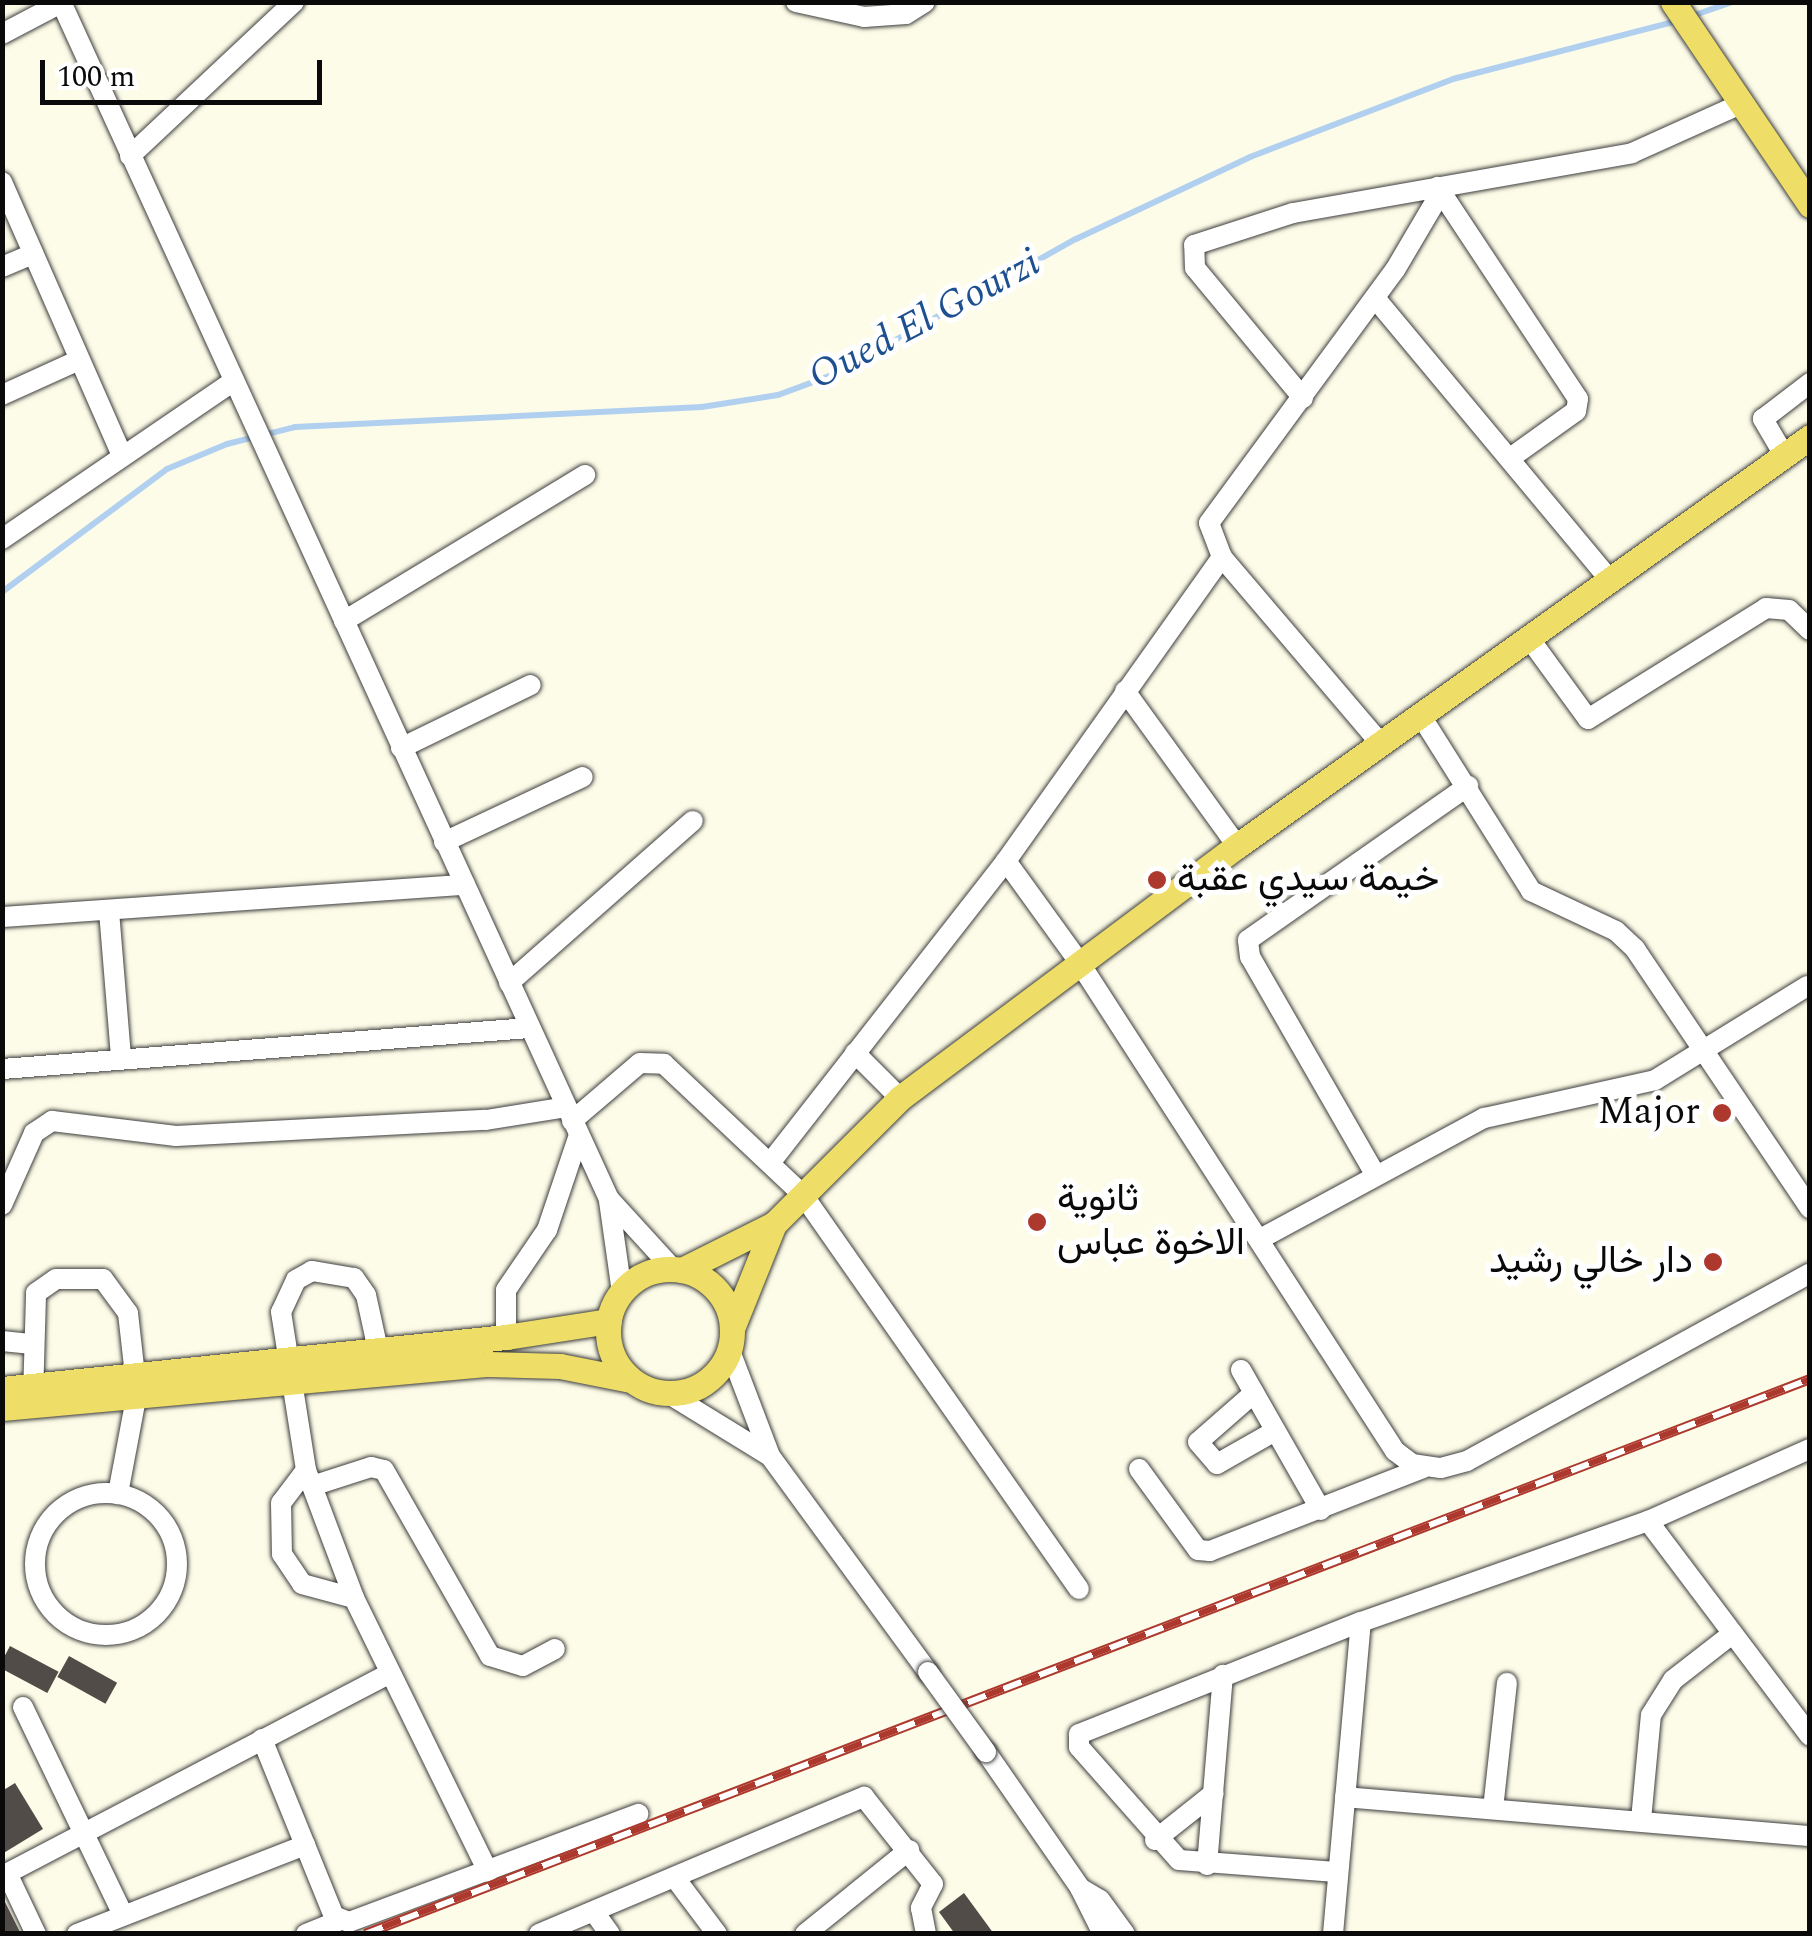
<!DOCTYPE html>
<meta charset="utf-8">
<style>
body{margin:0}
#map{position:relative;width:1812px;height:1936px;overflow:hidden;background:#fdfce8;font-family:Spectral,Vazirmatn,serif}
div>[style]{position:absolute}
.stream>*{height:6px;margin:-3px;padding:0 3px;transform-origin:3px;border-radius:3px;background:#b1d0f0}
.building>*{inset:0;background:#514c47;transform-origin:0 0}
.roads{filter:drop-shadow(0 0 2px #3d3d3d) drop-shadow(0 0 2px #3d3d3d)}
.minor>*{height:20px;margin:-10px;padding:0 10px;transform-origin:10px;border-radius:10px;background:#fff}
.minor>.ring{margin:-10px;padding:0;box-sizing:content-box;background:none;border:20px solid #fff;border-radius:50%}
.major>*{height:25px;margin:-12.5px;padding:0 12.5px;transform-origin:12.5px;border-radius:12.5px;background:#eede68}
.major>.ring{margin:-12.5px;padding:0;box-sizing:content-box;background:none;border:25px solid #eede68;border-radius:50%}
.rail>*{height:10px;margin-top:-5px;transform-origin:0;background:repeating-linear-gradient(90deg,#fff 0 19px,#ad392e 0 38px);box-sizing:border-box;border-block:2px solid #ad392e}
.bridges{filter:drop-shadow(0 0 2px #3d3d3d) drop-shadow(0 0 2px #3d3d3d)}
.minor-bridge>*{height:20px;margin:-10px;padding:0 10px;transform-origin:10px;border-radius:10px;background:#fff}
.dots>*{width:28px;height:28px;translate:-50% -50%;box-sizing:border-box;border:5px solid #fff;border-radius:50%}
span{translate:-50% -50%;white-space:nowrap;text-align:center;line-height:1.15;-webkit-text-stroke:10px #fff;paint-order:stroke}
.poi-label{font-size:38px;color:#0a0a0a}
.left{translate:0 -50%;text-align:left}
.right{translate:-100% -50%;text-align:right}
.water-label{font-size:40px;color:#1e5090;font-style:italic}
.frame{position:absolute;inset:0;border:5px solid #0a0a0a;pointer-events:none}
.scale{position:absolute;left:40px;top:60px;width:282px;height:45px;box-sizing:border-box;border:5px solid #0a0a0a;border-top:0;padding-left:12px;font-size:30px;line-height:35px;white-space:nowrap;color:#0a0a0a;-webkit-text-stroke:8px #fff;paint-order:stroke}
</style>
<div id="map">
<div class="stream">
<div style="left:1689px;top:17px;width:46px;rotate:-19.2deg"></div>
<div style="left:2px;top:592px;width:206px;rotate:-36.7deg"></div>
<div style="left:167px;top:469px;width:65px;rotate:-22.6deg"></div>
<div style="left:227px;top:444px;width:70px;rotate:-14deg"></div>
<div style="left:295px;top:427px;width:407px;rotate:-2.8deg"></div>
<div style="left:702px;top:407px;width:77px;rotate:-9deg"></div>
<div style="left:778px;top:395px;width:61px;rotate:-20.2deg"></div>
<div style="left:835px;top:374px;width:276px;rotate:-29.3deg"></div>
<div style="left:1076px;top:239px;width:192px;rotate:-25.2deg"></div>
<div style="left:1250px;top:157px;width:217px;rotate:-21deg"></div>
<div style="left:1453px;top:79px;width:231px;rotate:-14.5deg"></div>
</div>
<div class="building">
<div style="left:10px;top:1646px;width:55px;height:24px;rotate:28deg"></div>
<div style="left:69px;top:1656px;width:55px;height:24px;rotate:29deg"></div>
<div style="clip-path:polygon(15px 1783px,43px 1829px,2px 1854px,2px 1791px)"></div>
<div style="clip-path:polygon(964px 1893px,994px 1934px,955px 1934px,939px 1912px)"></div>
<div style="clip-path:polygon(2px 1896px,21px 1934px,2px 1934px)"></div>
</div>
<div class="roads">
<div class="minor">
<div style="left:61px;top:2px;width:1316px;rotate:65.4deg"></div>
<div style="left:609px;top:1199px;width:95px;rotate:47.6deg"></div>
<div style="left:796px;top:2px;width:70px;rotate:12.4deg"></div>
<div style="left:864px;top:17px;width:42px;rotate:-4.1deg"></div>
<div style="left:906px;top:14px;width:22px;rotate:-32deg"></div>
<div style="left:2px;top:34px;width:67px;rotate:-27.7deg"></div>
<div style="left:130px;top:156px;width:225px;rotate:-43.2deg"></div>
<div style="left:2px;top:182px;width:298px;rotate:66.3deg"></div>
<div style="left:1441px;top:192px;width:248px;rotate:56.5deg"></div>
<div style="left:1578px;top:399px;width:12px;rotate:99deg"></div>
<div style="left:1576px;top:411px;width:82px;rotate:144.4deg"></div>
<div style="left:2px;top:267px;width:34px;rotate:-23deg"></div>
<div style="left:1375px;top:298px;width:364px;rotate:50.2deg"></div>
<div style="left:2px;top:395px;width:85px;rotate:-24.4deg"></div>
<div style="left:1303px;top:398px;width:169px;rotate:-129.7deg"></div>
<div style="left:1195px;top:268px;width:23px;rotate:-92deg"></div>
<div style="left:1194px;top:245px;width:104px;rotate:-17.9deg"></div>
<div style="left:1293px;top:213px;width:344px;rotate:-10deg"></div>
<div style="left:1632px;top:153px;width:122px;rotate:-24.2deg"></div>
<div style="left:1784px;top:455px;width:42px;rotate:-120.3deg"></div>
<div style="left:1763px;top:419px;width:59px;rotate:-37.5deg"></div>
<div style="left:2px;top:539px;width:281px;rotate:-34.3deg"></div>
<div style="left:344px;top:621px;width:282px;rotate:-31.2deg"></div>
<div style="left:1529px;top:638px;width:100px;rotate:53.9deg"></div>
<div style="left:1588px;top:719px;width:210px;rotate:-31.9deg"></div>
<div style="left:1766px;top:608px;width:23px;rotate:5deg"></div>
<div style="left:1789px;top:610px;width:29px;rotate:44deg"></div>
<div style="left:1125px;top:691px;width:191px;rotate:54.1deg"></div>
<div style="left:1421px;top:716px;width:207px;rotate:57.8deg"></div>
<div style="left:1531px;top:891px;width:94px;rotate:25.2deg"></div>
<div style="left:1616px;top:931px;width:26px;rotate:43deg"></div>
<div style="left:1635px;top:949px;width:313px;rotate:56deg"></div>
<div style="left:1381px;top:744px;width:245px;rotate:-130.4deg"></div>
<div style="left:1222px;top:557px;width:36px;rotate:-111deg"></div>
<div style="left:1209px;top:523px;width:314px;rotate:-53.7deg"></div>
<div style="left:1395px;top:270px;width:91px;rotate:-59.5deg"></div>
<div style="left:1441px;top:192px;width:6px;rotate:-121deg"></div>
<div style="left:401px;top:748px;width:144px;rotate:-25.9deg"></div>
<div style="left:444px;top:842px;width:153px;rotate:-25.1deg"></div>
<div style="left:1006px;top:861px;width:125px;rotate:54.1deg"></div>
<div style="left:1079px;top:962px;width:582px;rotate:57.13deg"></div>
<div style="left:1395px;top:1451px;width:21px;rotate:37deg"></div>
<div style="left:1412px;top:1464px;width:29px;rotate:8deg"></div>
<div style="left:1441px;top:1468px;width:27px;rotate:-15deg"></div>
<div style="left:1467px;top:1461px;width:391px;rotate:-28.7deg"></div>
<div style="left:109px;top:911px;width:147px;rotate:85.3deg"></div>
<div style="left:2px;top:917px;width:464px;rotate:-4deg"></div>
<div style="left:509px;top:983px;width:245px;rotate:-41.4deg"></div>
<div style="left:855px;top:1053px;width:64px;rotate:45deg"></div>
<div style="left:2px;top:1069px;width:529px;rotate:-4.45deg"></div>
<div style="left:572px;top:1121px;width:89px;rotate:-40.5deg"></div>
<div style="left:640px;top:1063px;width:24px;rotate:2deg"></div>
<div style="left:664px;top:1064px;width:191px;rotate:43.3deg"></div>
<div style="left:803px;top:1195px;width:481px;rotate:55deg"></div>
<div style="left:770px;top:1163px;width:383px;rotate:-52deg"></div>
<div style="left:1006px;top:861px;width:373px;rotate:-54.6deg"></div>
<div style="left:1375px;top:1174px;width:250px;rotate:-119.9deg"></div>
<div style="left:1250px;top:957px;width:17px;rotate:-97deg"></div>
<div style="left:1248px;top:940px;width:269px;rotate:-35deg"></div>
<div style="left:609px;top:1201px;width:92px;rotate:81.9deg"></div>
<div style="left:2px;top:1205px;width:79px;rotate:-66deg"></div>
<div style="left:34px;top:1133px;width:22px;rotate:-34deg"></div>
<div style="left:52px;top:1121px;width:125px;rotate:6.9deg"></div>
<div style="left:176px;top:1136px;width:310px;rotate:-3deg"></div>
<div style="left:486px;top:1120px;width:81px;rotate:-9.2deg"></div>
<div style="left:1260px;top:1239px;width:255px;rotate:-28.4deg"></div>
<div style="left:1484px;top:1118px;width:175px;rotate:-12.5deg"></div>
<div style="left:1655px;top:1080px;width:179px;rotate:-31.7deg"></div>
<div style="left:506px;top:1337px;width:47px;rotate:-90deg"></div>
<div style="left:506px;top:1290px;width:73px;rotate:-55.7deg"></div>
<div style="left:547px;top:1230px;width:100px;rotate:-71.4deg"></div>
<div style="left:2px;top:1341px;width:28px;rotate:6deg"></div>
<div style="left:378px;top:1350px;width:56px;rotate:-102.3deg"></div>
<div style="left:366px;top:1295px;width:21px;rotate:-125deg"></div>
<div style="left:354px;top:1278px;width:43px;rotate:-170.5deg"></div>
<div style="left:312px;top:1271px;width:18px;rotate:151deg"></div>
<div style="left:296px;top:1280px;width:35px;rotate:115deg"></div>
<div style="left:281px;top:1312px;width:160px;rotate:81deg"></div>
<div style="left:306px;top:1470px;width:137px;rotate:69.4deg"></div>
<div style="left:354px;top:1598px;width:305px;rotate:63.9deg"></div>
<div style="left:730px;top:1351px;width:112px;rotate:69.1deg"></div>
<div style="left:770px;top:1456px;width:268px;rotate:53.8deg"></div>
<div style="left:1241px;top:1370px;width:161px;rotate:60.3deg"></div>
<div style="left:1254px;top:1393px;width:74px;rotate:138.8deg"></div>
<div style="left:1198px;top:1442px;width:29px;rotate:49deg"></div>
<div style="left:1217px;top:1464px;width:67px;rotate:-29.6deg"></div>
<div style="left:669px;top:1394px;width:116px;rotate:31.6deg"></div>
<div style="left:33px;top:1397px;width:104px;rotate:-88.3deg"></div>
<div style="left:36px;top:1293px;width:24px;rotate:-35deg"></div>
<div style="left:56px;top:1279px;width:47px"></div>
<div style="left:103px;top:1279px;width:42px;rotate:53.7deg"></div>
<div style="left:128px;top:1313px;width:81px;rotate:83.6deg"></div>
<div style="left:137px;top:1393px;width:103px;rotate:100.7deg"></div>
<div style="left:1139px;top:1469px;width:100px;rotate:53.9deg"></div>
<div style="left:1198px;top:1550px;width:12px;rotate:5deg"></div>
<div style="left:1210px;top:1551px;width:229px;rotate:-21.3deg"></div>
<div style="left:306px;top:1470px;width:41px;rotate:127.1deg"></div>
<div style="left:281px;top:1503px;width:51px;rotate:88.9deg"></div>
<div style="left:282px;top:1554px;width:36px;rotate:56deg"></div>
<div style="left:302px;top:1584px;width:54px;rotate:15.1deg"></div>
<div style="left:312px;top:1486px;width:62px;rotate:-17.9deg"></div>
<div style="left:371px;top:1467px;width:13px;rotate:13deg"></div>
<div style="left:384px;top:1470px;width:214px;rotate:60.3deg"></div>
<div style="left:490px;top:1656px;width:34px;rotate:17deg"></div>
<div style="left:523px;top:1666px;width:36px;rotate:-28deg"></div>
<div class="ring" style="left:35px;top:1493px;width:122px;height:122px"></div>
<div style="left:1648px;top:1521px;width:269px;rotate:53deg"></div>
<div style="left:23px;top:1707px;width:231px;rotate:64.3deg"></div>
<div style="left:262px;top:1739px;width:191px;rotate:67.9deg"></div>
<div style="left:334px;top:1916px;width:16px;rotate:22deg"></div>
<div style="left:349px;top:1922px;width:309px;rotate:-20.5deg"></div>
<div style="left:986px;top:1752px;width:165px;rotate:55.3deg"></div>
<div style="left:1080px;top:1888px;width:51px;rotate:63.4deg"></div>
<div style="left:1345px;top:1797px;width:467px;rotate:4.8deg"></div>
<div style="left:1493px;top:1809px;width:127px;rotate:-83.7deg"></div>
<div style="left:1641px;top:1820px;width:105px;rotate:-84.6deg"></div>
<div style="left:1651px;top:1715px;width:41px;rotate:-57.8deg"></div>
<div style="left:1673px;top:1680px;width:75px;rotate:-37.9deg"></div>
<div style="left:1155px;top:1840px;width:75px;rotate:-38.5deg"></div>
<div style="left:1207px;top:1865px;width:191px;rotate:-85.2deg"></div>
<div style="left:1336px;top:1872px;width:157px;rotate:-175.6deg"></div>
<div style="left:1179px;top:1860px;width:151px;rotate:-131.5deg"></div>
<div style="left:1079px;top:1747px;width:13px;rotate:-90deg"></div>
<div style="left:1079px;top:1734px;width:303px;rotate:-21.7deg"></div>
<div style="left:1361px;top:1622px;width:304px;rotate:-19.4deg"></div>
<div style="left:1648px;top:1521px;width:177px;rotate:-24deg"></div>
<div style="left:7px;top:1873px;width:68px;rotate:64.6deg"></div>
<div style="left:2px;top:1876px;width:438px;rotate:-27.6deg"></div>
<div style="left:675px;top:1878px;width:70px;rotate:53.1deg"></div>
<div style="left:1080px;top:1888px;width:23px;rotate:31deg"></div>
<div style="left:1100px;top:1900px;width:42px;rotate:53.7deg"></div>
<div style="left:594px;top:1912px;width:27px;rotate:54deg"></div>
<div style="left:77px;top:1934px;width:245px;rotate:-21.3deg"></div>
<div style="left:306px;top:1934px;width:38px;rotate:-22deg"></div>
<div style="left:539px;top:1934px;width:353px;rotate:-22.9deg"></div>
<div style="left:864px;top:1797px;width:111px;rotate:51.6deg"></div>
<div style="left:933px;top:1884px;width:27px;rotate:117deg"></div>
<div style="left:921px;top:1908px;width:26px;rotate:79deg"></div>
<div style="left:805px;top:1934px;width:134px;rotate:-38.9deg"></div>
<div style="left:1333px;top:1934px;width:313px;rotate:-84.9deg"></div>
</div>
<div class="major">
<div style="left:1673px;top:2px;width:245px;rotate:56deg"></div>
<div class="ring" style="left:608px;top:1269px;width:99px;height:99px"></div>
<div style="left:682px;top:1270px;width:103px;rotate:-26.6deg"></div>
<div style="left:774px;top:1224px;width:178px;rotate:-45deg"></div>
<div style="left:900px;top:1098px;width:421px;rotate:-36.8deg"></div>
<div style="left:1237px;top:846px;width:704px;rotate:-35.52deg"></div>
<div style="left:733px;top:1326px;width:110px;rotate:-68.1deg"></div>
<div style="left:2px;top:1389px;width:507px;rotate:-5.89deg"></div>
<div style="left:506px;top:1337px;width:104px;rotate:-8.8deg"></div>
<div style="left:2px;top:1408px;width:488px;rotate:-5.2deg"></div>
<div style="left:488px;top:1364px;width:72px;rotate:1.6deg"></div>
<div style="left:560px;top:1366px;width:72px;rotate:11.2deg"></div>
</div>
</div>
<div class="rail">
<div style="left:365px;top:1934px;width:1548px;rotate:-21.01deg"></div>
</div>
<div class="bridges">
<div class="minor-bridge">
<div style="left:928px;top:1672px;width:99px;rotate:54.1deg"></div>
</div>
</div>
<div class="dots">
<div style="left:1157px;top:880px;background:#ad392e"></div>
<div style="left:1722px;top:1113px;background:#ad392e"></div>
<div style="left:1037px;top:1222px;background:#ad392e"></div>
<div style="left:1713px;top:1262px;background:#ad392e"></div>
</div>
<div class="poi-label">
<span class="left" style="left:1177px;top:880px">خيمة سيدي عقبة</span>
<span class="right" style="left:1700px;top:1113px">Major</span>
<span class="left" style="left:1057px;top:1222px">ثانوية<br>الاخوة عباس</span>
<span class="right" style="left:1693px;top:1262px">دار خالي رشيد</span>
</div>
<div class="water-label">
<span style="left:925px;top:320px;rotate:-28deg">Oued El Gourzi</span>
</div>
<div class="frame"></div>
<div class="scale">100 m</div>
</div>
